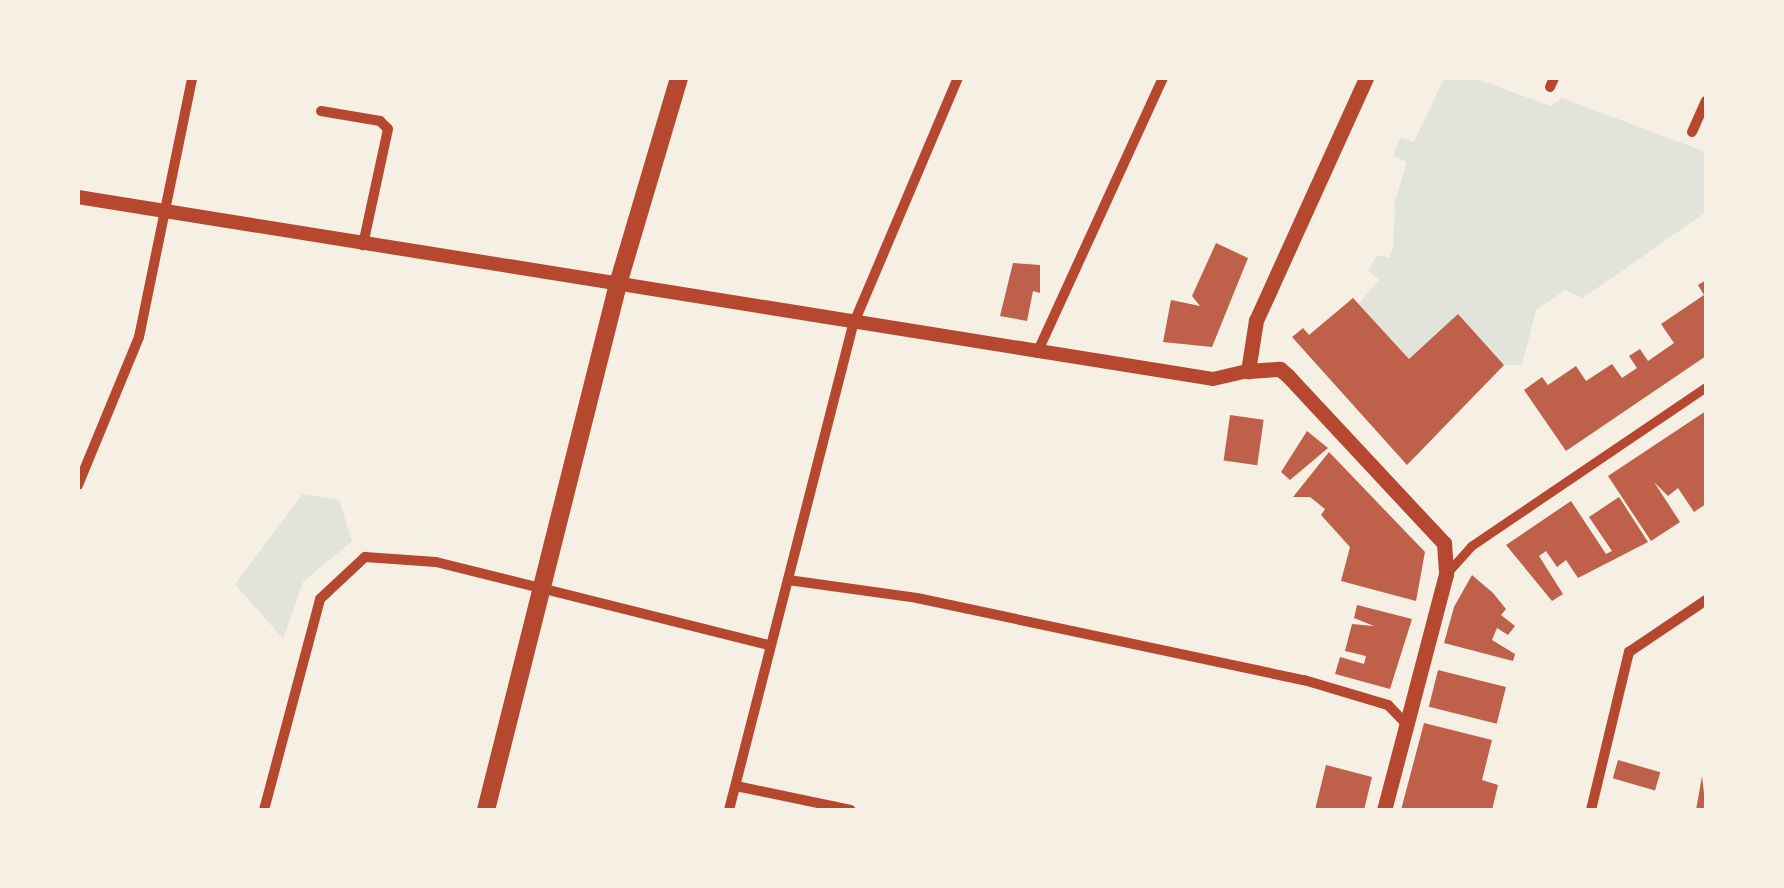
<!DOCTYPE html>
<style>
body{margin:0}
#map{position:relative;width:1784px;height:888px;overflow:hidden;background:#f6efe4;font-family:"Source Serif 4",serif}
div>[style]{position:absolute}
.green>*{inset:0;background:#e2e4dc}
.building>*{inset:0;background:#bf614a;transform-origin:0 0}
.pedestrian>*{height:9px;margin:-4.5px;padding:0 4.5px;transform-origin:4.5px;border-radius:4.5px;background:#b5482f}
.minor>*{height:10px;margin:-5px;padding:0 5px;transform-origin:5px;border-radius:5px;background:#b5482f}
.tertiary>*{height:14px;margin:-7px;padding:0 7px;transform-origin:7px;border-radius:7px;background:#b5482f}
.secondary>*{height:15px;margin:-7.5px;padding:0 7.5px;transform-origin:7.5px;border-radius:7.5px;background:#b5482f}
.primary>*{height:18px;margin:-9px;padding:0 9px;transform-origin:9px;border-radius:9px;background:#b5482f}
span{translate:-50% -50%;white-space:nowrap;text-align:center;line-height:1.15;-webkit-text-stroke:10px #f6efe4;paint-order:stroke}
.frame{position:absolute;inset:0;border:80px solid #f6efe4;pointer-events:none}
</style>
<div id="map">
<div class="green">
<div style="clip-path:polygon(1444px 78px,1474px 78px,1551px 106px,1562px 98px,1706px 152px,1706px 212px,1583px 298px,1565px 290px,1536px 310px,1522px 365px,1504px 365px,1458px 315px,1409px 359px,1358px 304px,1379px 280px,1368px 270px,1377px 255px,1389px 258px,1393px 249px,1395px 201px,1407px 162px,1393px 156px,1401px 137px,1414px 142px)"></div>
<div style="clip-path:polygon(303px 494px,339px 500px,352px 541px,303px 582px,283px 639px,235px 584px)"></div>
</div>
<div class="building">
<div style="clip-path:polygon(1216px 243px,1248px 258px,1212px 347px,1163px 342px,1171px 300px,1200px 306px,1192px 296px)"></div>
<div style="clip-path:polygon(1013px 263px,1040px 265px,1040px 293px,1033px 291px,1027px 321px,1000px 316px)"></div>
<div style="clip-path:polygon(1706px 280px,1706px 356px,1566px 451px,1524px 390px,1542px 377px,1548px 385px,1576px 366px,1586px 381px,1612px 364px,1622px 378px,1637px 368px,1629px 356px,1640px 349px,1648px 361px,1674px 343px,1661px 324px,1704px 295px,1698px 285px)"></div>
<div style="clip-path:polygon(1353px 298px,1409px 359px,1458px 314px,1504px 365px,1407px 465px,1292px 337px,1303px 328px,1309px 335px)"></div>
<div style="clip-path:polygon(1706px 411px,1706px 504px,1694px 512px,1678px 488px,1668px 496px,1654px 482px,1680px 522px,1651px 541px,1608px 476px)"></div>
<div style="left:1230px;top:415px;width:34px;height:46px;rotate:8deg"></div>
<div style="clip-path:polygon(1307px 431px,1328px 448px,1290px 480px,1281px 472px)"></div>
<div style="clip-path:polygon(1329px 452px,1425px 552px,1416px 601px,1341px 581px,1350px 547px,1321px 515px,1325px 509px,1310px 497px,1293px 497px)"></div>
<div style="clip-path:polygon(1619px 497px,1648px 542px,1578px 578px,1566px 560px,1557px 567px,1546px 551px,1539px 556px,1563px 594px,1552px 601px,1506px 545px,1571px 501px,1606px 554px,1612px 551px,1589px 517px)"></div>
<div style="clip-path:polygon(1472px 575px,1493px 593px,1506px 609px,1501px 615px,1515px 626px,1508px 635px,1497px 628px,1492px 640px,1515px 654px,1513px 661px,1444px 643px,1454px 607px)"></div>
<div style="clip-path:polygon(1357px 605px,1412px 619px,1390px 689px,1335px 674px,1340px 657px,1364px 664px,1366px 656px,1345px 651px,1352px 624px,1374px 626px,1354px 618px)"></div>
<div style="left:1438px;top:670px;width:70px;height:38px;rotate:14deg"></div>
<div style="clip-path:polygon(1424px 723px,1492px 740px,1482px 780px,1498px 785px,1492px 810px,1401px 810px)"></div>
<div style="left:1618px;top:760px;width:44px;height:19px;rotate:16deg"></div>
<div style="clip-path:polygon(1326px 765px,1372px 777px,1364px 810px,1315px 810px)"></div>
<div style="clip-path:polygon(1702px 776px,1706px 810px,1696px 810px)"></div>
</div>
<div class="pedestrian">
<div style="left:1446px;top:574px;width:38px;rotate:-48deg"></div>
<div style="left:1471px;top:546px;width:284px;rotate:-34.1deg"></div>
</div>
<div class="minor">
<div style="left:1550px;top:87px;width:10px;rotate:-66deg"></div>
<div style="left:321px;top:111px;width:60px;rotate:9.6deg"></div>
<div style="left:380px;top:121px;width:11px;rotate:45deg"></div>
<div style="left:388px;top:129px;width:119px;rotate:102.2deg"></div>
<div style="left:1692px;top:132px;width:34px;rotate:-66deg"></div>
<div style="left:1037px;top:353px;width:302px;rotate:-65.4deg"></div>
<div style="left:78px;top:485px;width:160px;rotate:-67.6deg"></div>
<div style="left:139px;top:337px;width:264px;rotate:-78.4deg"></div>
<div style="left:788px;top:580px;width:130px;rotate:7.9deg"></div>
<div style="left:917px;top:598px;width:396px;rotate:12deg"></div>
<div style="left:1304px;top:680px;width:88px;rotate:16.6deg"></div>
<div style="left:1388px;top:705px;width:28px;rotate:46deg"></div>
<div style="left:736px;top:786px;width:117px;rotate:11.8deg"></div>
<div style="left:264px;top:810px;width:218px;rotate:-75.1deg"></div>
<div style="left:320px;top:599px;width:62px;rotate:-43deg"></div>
<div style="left:365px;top:557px;width:71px;rotate:4deg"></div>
<div style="left:436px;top:562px;width:343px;rotate:14deg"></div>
<div style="left:729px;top:810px;width:501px;rotate:-75.66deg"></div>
<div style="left:853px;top:325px;width:268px;rotate:-67deg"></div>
<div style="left:1591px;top:810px;width:163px;rotate:-76.5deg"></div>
<div style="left:1629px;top:652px;width:93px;rotate:-34deg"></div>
</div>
<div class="tertiary">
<div style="left:78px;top:197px;width:1149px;rotate:9.11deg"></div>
<div style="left:1213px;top:379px;width:36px;rotate:-13deg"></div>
</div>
<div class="secondary">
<div style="left:1366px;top:78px;width:266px;rotate:114.4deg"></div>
<div style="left:1256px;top:320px;width:52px;rotate:98.9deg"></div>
<div style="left:1248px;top:371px;width:32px;rotate:-4deg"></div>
<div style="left:1280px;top:369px;width:11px;rotate:41deg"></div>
<div style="left:1288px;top:376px;width:229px;rotate:47deg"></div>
<div style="left:1444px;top:543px;width:31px;rotate:86deg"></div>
<div style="left:1446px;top:574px;width:244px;rotate:104.7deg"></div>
</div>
<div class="primary">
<div style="left:486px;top:810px;width:542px;rotate:-75.91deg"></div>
<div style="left:618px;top:284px;width:215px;rotate:-73.5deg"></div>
</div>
<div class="frame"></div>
</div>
